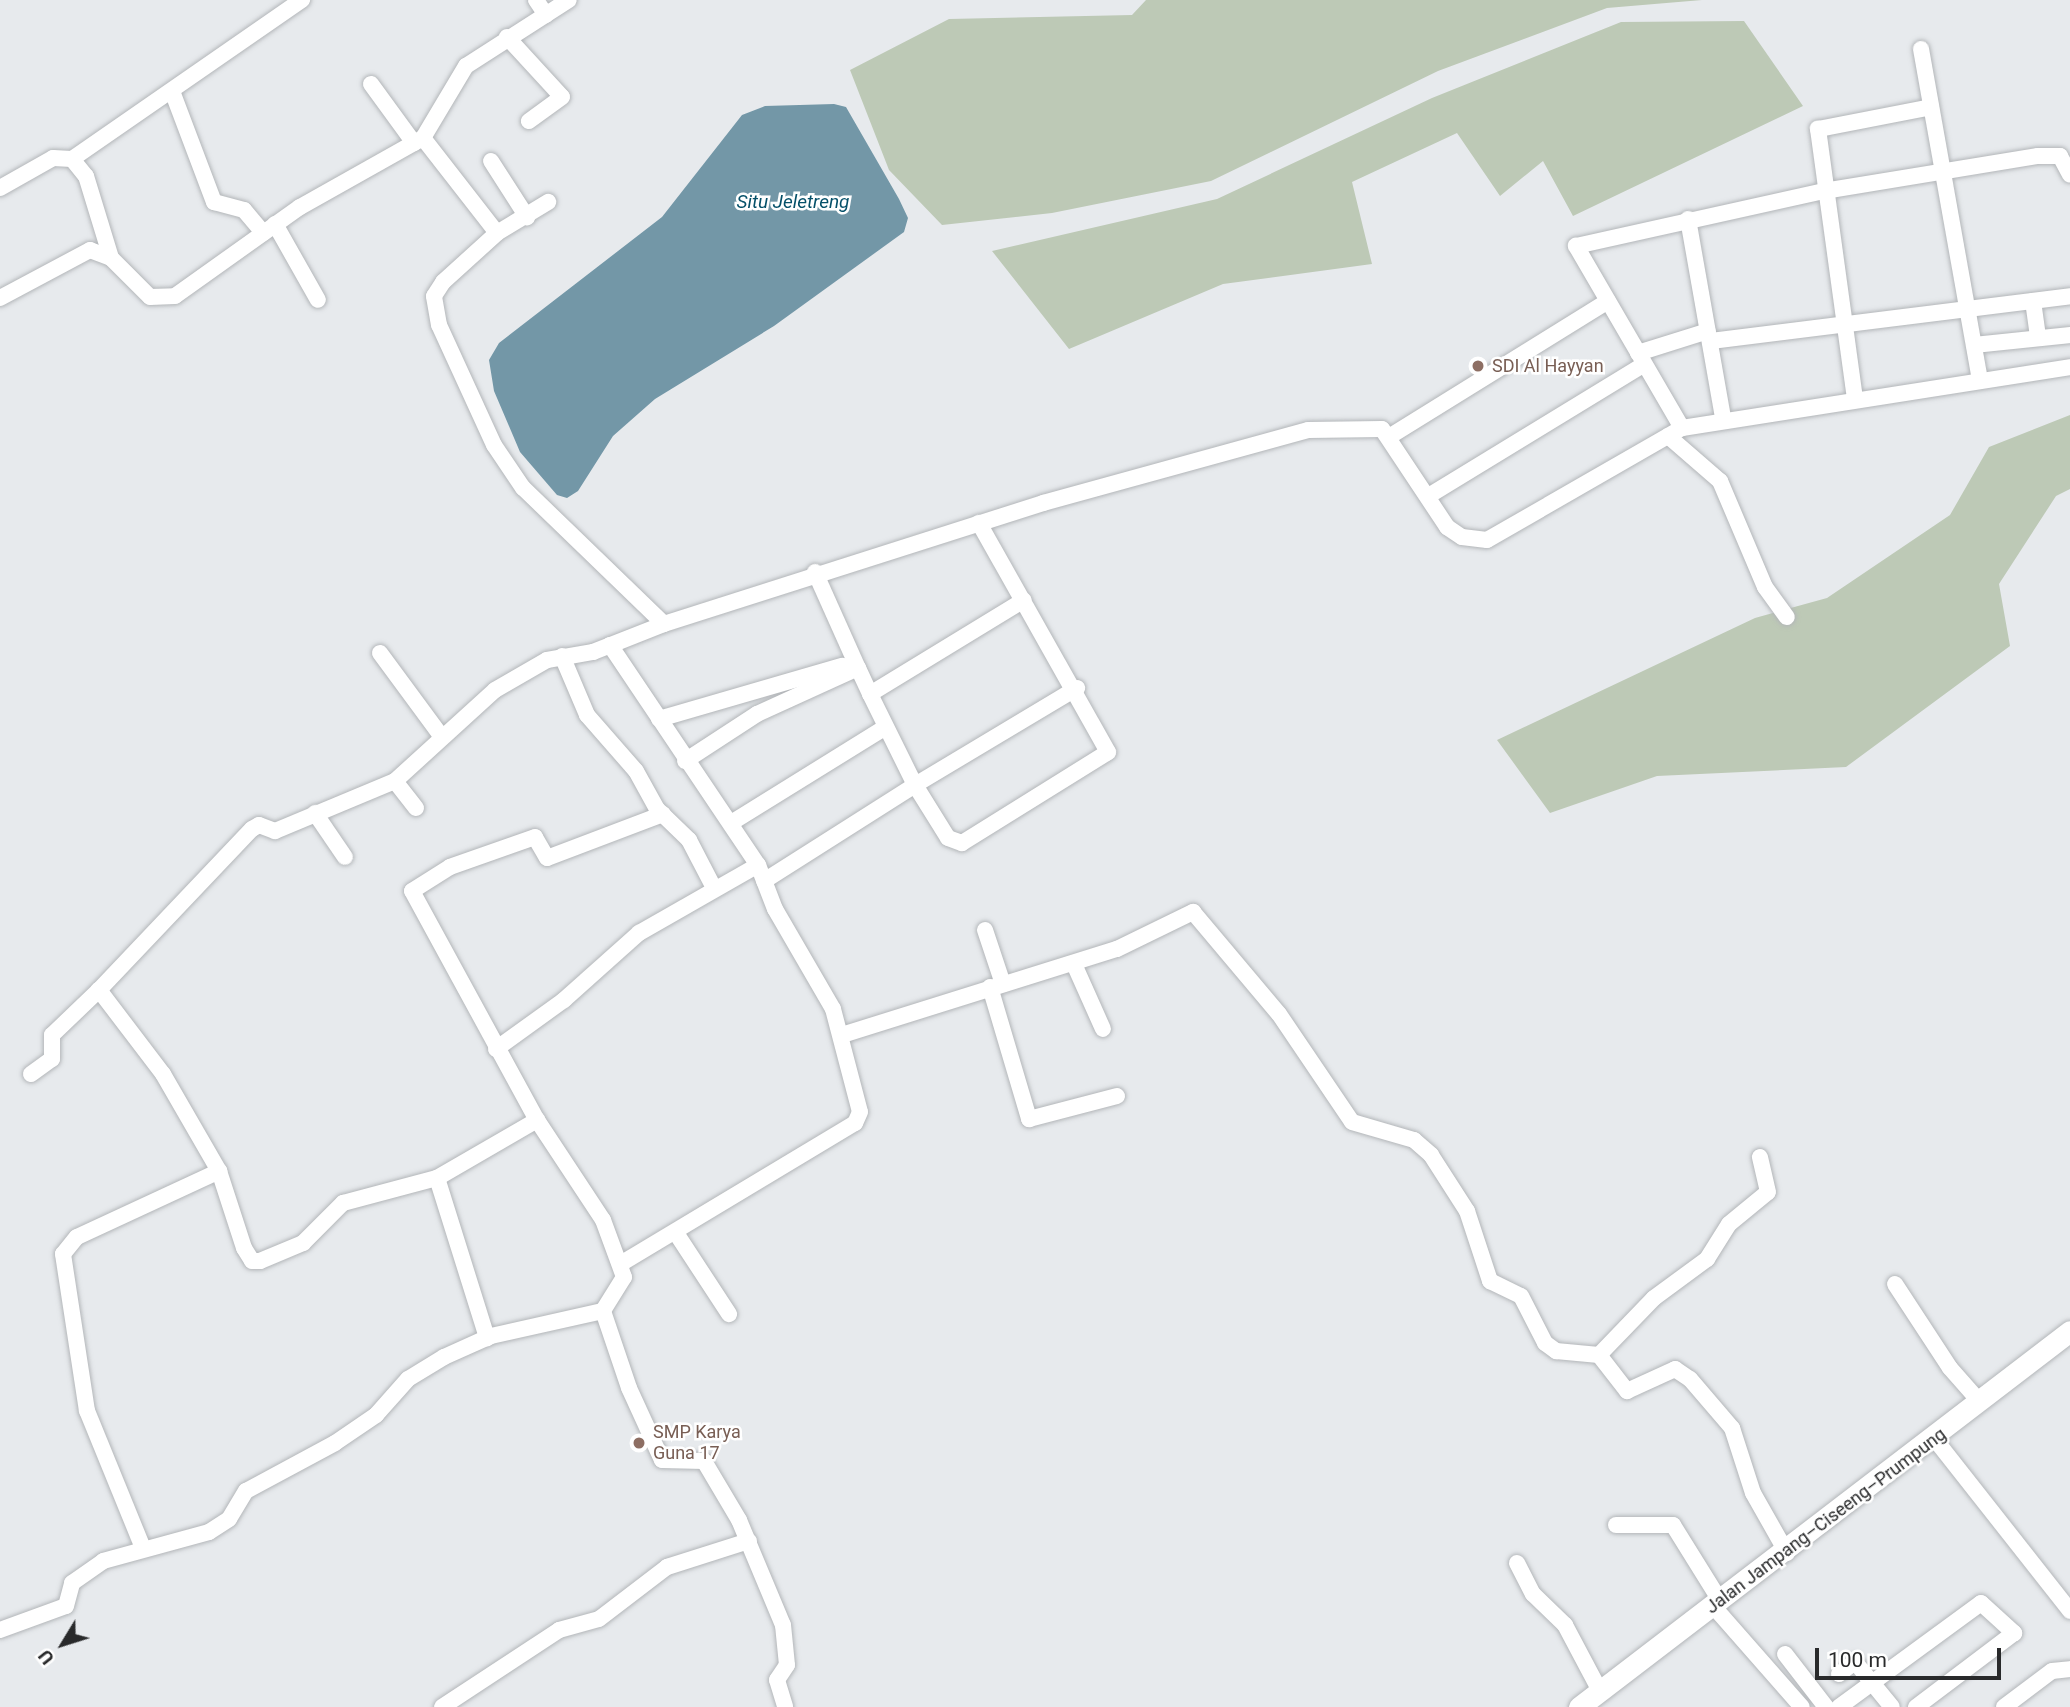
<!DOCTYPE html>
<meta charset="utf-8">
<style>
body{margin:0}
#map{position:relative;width:2070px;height:1707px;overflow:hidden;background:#e7eaed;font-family:Roboto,sans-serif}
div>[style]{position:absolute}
.green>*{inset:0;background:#bdc9b6}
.water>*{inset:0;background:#7397a7}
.roads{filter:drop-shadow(0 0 2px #b3b6b9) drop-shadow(0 0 2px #b3b6b9)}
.minor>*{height:16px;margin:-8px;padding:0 8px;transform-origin:8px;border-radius:8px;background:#fff}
.major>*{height:21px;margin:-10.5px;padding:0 10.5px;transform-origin:10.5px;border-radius:10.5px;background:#fff}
.dots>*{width:19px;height:19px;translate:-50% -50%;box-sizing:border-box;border:4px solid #fff;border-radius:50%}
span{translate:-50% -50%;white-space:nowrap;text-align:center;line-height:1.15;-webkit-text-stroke:5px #fff;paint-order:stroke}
.education-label{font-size:18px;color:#785e54}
.left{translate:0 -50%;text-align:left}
.street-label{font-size:18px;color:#292a2b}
.water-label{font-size:19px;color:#055069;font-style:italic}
.north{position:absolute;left:28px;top:1609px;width:70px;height:70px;-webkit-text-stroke:5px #fff;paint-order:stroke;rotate:232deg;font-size:19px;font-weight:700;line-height:28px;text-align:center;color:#292a2b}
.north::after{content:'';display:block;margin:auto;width:24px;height:32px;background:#292a2b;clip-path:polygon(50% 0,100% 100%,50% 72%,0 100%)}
.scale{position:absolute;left:1815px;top:1648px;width:186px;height:32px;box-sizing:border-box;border:4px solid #292a2b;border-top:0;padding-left:9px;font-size:21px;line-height:24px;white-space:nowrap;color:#292a2b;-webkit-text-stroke:5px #fff;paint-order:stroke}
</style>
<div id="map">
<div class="green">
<div style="clip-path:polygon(1146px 0,1702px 0,1607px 8px,1438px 71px,1211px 181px,1052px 213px,942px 225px,889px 170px,850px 70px,949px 19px,1132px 15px)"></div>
<div style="clip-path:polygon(1744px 21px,1803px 106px,1573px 216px,1543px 161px,1500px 196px,1457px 133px,1352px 182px,1372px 264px,1223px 284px,1069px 349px,992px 251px,1217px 199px,1432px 98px,1621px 22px)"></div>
<div style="clip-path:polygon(2070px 415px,2070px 489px,2056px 496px,1999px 584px,2010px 646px,1846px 767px,1657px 776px,1550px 813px,1497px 740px,1755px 618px,1827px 598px,1950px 515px,1989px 447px)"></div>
</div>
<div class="water">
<div style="clip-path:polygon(834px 104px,846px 107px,899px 199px,908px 218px,904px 232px,774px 326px,655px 399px,613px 436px,578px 491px,567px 498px,557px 495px,520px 452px,494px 391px,489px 360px,499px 343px,662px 217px,742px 115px,765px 106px)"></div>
</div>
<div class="roads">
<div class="minor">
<div style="left:536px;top:0;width:18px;rotate:56deg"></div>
<div style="left:507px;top:37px;width:81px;rotate:47.5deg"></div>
<div style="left:562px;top:97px;width:41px;rotate:144deg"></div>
<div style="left:1921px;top:49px;width:336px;rotate:79.9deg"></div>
<div style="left:371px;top:84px;width:73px;rotate:53.9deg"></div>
<div style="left:172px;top:91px;width:119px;rotate:69.3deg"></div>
<div style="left:214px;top:202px;width:31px;rotate:15deg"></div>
<div style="left:244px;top:210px;width:30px;rotate:50deg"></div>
<div style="left:423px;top:138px;width:120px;rotate:52.1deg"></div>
<div style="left:72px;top:159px;width:280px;rotate:-34.7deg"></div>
<div style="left:491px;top:161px;width:67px;rotate:57.3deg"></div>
<div style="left:0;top:188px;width:61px;rotate:-29.5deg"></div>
<div style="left:53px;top:158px;width:19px;rotate:3deg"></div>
<div style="left:72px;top:159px;width:22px;rotate:51deg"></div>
<div style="left:86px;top:176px;width:86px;rotate:73deg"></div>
<div style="left:1688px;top:219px;width:202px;rotate:80deg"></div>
<div style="left:275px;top:224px;width:87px;rotate:60.5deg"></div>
<div style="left:0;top:298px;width:102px;rotate:-28.1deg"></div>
<div style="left:90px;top:250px;width:22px;rotate:21deg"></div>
<div style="left:111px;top:258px;width:55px;rotate:45deg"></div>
<div style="left:150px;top:297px;width:25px;rotate:-2deg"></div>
<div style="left:175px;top:296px;width:153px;rotate:-35.5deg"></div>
<div style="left:300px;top:207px;width:141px;rotate:-29.3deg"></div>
<div style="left:423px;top:138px;width:84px;rotate:-59.2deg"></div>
<div style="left:466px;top:66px;width:122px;rotate:-32.7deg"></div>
<div style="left:2033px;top:301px;width:37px;rotate:82deg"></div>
<div style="left:1711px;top:341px;width:362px;rotate:-7.1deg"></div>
<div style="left:1974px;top:345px;width:97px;rotate:-5.9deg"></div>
<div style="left:1638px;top:353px;width:73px;rotate:-17.4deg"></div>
<div style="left:1855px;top:399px;width:273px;rotate:-97.8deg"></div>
<div style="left:1818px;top:129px;width:115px;rotate:-11deg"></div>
<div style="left:1682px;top:428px;width:211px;rotate:-120.2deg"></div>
<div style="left:1576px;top:246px;width:254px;rotate:-12.5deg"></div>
<div style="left:1824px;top:191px;width:217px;rotate:-9.3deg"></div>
<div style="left:2038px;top:156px;width:22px"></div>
<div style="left:2060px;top:156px;width:21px;rotate:62deg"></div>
<div style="left:1392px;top:435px;width:254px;rotate:-31.8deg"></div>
<div style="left:1668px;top:436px;width:69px;rotate:40.9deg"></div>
<div style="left:1720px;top:481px;width:115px;rotate:67deg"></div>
<div style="left:1765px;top:587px;width:37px;rotate:54deg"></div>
<div style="left:1430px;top:495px;width:250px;rotate:-31.4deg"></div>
<div style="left:815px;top:572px;width:105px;rotate:65.9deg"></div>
<div style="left:664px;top:624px;width:398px;rotate:-17.7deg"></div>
<div style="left:1043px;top:503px;width:275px;rotate:-15.4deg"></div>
<div style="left:1308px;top:430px;width:74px;rotate:-0.8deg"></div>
<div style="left:1382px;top:429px;width:118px;rotate:56.4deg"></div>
<div style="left:1447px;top:527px;width:18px;rotate:34deg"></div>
<div style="left:1462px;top:537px;width:25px;rotate:7deg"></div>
<div style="left:1487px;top:540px;width:225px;rotate:-29.9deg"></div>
<div style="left:1682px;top:428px;width:393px;rotate:-8.9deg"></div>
<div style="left:610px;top:645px;width:265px;rotate:56.1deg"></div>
<div style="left:758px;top:865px;width:47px;rotate:68.9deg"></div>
<div style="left:775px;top:909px;width:116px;rotate:59.9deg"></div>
<div style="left:833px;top:1009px;width:106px;rotate:75.3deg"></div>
<div style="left:860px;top:1112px;width:12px;rotate:114deg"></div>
<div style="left:855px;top:1123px;width:274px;rotate:149deg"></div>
<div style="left:380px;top:653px;width:104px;rotate:53.6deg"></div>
<div style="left:562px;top:656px;width:64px;rotate:67deg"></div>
<div style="left:587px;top:715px;width:74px;rotate:48.8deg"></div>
<div style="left:636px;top:771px;width:43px;rotate:61.1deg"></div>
<div style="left:657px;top:809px;width:45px;rotate:44.1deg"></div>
<div style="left:689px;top:840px;width:54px;rotate:62.5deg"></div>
<div style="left:870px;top:694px;width:102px;rotate:63.7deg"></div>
<div style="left:915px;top:785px;width:189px;rotate:-30.9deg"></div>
<div style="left:659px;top:719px;width:191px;rotate:-16.2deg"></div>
<div style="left:685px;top:761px;width:86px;rotate:-33.1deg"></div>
<div style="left:757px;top:714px;width:111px;rotate:-24.5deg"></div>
<div style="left:858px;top:668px;width:29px;rotate:65deg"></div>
<div style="left:870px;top:694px;width:180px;rotate:-31.4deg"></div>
<div style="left:416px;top:808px;width:34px;rotate:-128deg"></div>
<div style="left:395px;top:781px;width:135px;rotate:-42.3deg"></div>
<div style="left:495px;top:690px;width:60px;rotate:-30deg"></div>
<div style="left:547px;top:660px;width:47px;rotate:-9.9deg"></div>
<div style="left:593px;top:652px;width:76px;rotate:-21.5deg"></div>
<div style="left:664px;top:624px;width:196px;rotate:-136deg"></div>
<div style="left:523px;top:488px;width:52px;rotate:-124deg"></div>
<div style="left:494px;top:445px;width:132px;rotate:-114.6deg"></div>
<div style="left:439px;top:325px;width:29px;rotate:-100deg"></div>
<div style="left:434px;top:296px;width:17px;rotate:-57deg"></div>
<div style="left:443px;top:282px;width:73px;rotate:-42.2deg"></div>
<div style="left:497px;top:233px;width:60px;rotate:-31.3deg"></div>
<div style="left:315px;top:813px;width:53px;rotate:55.7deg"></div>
<div style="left:663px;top:814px;width:124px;rotate:159.2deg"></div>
<div style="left:547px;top:858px;width:24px;rotate:-120deg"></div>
<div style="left:535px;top:837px;width:90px;rotate:160.6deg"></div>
<div style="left:450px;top:867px;width:45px;rotate:147.7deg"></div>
<div style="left:412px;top:891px;width:261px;rotate:61.4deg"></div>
<div style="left:537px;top:1120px;width:120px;rotate:56.6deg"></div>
<div style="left:603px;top:1220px;width:61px;rotate:69.8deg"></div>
<div style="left:624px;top:1277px;width:40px;rotate:122deg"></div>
<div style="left:603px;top:1311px;width:81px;rotate:71.3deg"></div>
<div style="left:629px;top:1388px;width:79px;rotate:65.4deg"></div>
<div style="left:662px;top:1460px;width:42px;rotate:1.4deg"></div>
<div style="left:704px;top:1461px;width:69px;rotate:59.3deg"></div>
<div style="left:739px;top:1520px;width:114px;rotate:67.3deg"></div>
<div style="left:783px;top:1625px;width:40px;rotate:84.3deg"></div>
<div style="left:787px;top:1665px;width:18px;rotate:124deg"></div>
<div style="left:777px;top:1680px;width:28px;rotate:73deg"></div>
<div style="left:731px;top:823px;width:180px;rotate:-31.8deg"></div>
<div style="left:764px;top:881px;width:179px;rotate:-32.4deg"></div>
<div style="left:915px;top:785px;width:62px;rotate:58.1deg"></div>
<div style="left:948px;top:838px;width:15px;rotate:20deg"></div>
<div style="left:962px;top:843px;width:172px;rotate:-31.9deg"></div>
<div style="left:1108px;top:752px;width:263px;rotate:-119.4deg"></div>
<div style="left:985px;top:930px;width:57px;rotate:71.6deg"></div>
<div style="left:1074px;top:964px;width:71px;rotate:66deg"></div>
<div style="left:990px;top:987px;width:138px;rotate:73.5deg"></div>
<div style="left:1029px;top:1119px;width:91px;rotate:-14.6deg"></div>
<div style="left:842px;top:1035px;width:288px;rotate:-17.4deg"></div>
<div style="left:1117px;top:949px;width:85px;rotate:-26deg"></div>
<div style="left:1193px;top:912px;width:133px;rotate:49.9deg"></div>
<div style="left:1279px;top:1014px;width:130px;rotate:55.9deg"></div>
<div style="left:1352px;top:1122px;width:65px;rotate:16.2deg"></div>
<div style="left:1414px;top:1140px;width:23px;rotate:41deg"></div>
<div style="left:1431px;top:1155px;width:67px;rotate:57.3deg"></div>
<div style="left:1467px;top:1211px;width:74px;rotate:71.8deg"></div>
<div style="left:1490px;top:1281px;width:34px;rotate:26deg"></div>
<div style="left:1521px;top:1296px;width:53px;rotate:62.9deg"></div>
<div style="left:1545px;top:1343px;width:14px;rotate:36deg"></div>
<div style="left:1556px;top:1351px;width:43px;rotate:5.3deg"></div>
<div style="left:1599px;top:1355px;width:46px;rotate:52.1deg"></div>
<div style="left:1627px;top:1391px;width:53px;rotate:-24.6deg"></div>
<div style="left:1675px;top:1369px;width:18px;rotate:34deg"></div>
<div style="left:1690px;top:1379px;width:65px;rotate:49.4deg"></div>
<div style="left:1732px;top:1428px;width:68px;rotate:72.1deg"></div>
<div style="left:1753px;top:1493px;width:69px;rotate:60.5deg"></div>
<div style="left:496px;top:1049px;width:84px;rotate:-35.8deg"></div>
<div style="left:564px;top:1000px;width:101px;rotate:-41.8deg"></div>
<div style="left:639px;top:933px;width:137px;rotate:-29.7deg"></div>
<div style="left:31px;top:1074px;width:26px;rotate:-36deg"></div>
<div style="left:52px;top:1059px;width:24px;rotate:-90deg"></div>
<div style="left:52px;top:1035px;width:65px;rotate:-43.8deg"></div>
<div style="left:219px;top:1171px;width:81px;rotate:72deg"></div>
<div style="left:244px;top:1248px;width:15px;rotate:58deg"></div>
<div style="left:252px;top:1261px;width:8px"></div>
<div style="left:260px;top:1261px;width:47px;rotate:-22.7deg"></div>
<div style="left:303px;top:1243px;width:57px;rotate:-45deg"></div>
<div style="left:343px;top:1203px;width:97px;rotate:-14.9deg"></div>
<div style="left:437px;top:1178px;width:116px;rotate:-30.1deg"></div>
<div style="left:437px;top:1178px;width:168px;rotate:72.6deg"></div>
<div style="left:676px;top:1233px;width:97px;rotate:56.8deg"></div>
<div style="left:1895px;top:1284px;width:100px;rotate:56.8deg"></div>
<div style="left:1950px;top:1368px;width:45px;rotate:48.6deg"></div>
<div style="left:1599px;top:1355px;width:79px;rotate:-46deg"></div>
<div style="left:1654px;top:1298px;width:66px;rotate:-36.3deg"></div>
<div style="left:1707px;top:1259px;width:41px;rotate:-57.8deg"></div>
<div style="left:1729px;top:1224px;width:50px;rotate:-39.4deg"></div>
<div style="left:1768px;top:1192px;width:36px;rotate:-103deg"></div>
<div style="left:1934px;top:1438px;width:220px;rotate:51.8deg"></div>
<div style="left:1616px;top:1525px;width:57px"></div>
<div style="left:1673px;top:1525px;width:91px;rotate:58.1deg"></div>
<div style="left:143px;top:1548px;width:148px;rotate:-112.2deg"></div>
<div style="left:87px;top:1411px;width:159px;rotate:-98.7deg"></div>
<div style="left:63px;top:1254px;width:22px;rotate:-51deg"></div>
<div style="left:77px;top:1237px;width:157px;rotate:-24.9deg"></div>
<div style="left:219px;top:1171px;width:112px;rotate:-120deg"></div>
<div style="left:163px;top:1074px;width:106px;rotate:-127.3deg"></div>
<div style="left:99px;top:990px;width:222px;rotate:-46.5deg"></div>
<div style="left:252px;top:829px;width:8px;rotate:-30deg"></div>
<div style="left:259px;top:825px;width:17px;rotate:21deg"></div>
<div style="left:275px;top:831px;width:130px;rotate:-22.6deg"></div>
<div style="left:1517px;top:1563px;width:35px;rotate:63deg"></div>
<div style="left:1533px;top:1594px;width:45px;rotate:44.1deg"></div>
<div style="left:1565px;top:1625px;width:77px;rotate:62.1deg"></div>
<div style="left:1714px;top:1607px;width:133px;rotate:48.7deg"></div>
<div style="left:0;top:1630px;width:70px;rotate:-20deg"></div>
<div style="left:66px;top:1606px;width:24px;rotate:-75deg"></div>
<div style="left:72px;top:1583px;width:38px;rotate:-35deg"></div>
<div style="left:103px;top:1561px;width:110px;rotate:-15.3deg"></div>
<div style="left:209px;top:1532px;width:24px;rotate:-33deg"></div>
<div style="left:229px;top:1519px;width:33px;rotate:-59deg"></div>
<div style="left:246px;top:1491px;width:101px;rotate:-28.3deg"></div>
<div style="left:335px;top:1443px;width:50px;rotate:-34.3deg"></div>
<div style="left:376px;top:1415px;width:48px;rotate:-48.4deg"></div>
<div style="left:408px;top:1379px;width:42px;rotate:-31.4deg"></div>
<div style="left:444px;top:1357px;width:51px;rotate:-24.1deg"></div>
<div style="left:491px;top:1336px;width:115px;rotate:-12.6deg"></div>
<div style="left:1785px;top:1654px;width:67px;rotate:52.3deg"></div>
<div style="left:1839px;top:1674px;width:20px;rotate:-37deg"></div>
<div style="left:1855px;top:1662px;width:58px;rotate:50.6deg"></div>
<div style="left:442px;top:1707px;width:140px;rotate:-33.3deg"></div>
<div style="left:559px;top:1630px;width:41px;rotate:-15.4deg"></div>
<div style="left:599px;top:1619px;width:86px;rotate:-37.4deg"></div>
<div style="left:667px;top:1567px;width:86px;rotate:-17.6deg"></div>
<div style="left:1839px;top:1707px;width:176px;rotate:-36.2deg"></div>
<div style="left:1981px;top:1603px;width:45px;rotate:42.3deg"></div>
<div style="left:2014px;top:1633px;width:123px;rotate:142.9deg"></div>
<div style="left:2004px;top:1707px;width:60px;rotate:-36.9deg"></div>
<div style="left:2052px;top:1671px;width:18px;rotate:-6deg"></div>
</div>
<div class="major">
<div style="left:1579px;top:1707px;width:618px;rotate:-37.44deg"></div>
</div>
</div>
<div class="dots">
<div style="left:1478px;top:366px;background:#8d6e63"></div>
<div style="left:639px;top:1443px;background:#8d6e63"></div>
</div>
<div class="education-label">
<span class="left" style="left:1492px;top:366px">SDI Al Hayyan</span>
<span class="left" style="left:653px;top:1443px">SMP Karya<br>Guna 17</span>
</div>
<div class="street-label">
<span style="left:1826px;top:1521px;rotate:-37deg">Jalan Jampang–Ciseeng–Prumpung</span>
</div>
<div class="water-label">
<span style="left:793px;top:202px">Situ Jeletreng</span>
</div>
<div class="north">U</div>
<div class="scale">100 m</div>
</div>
